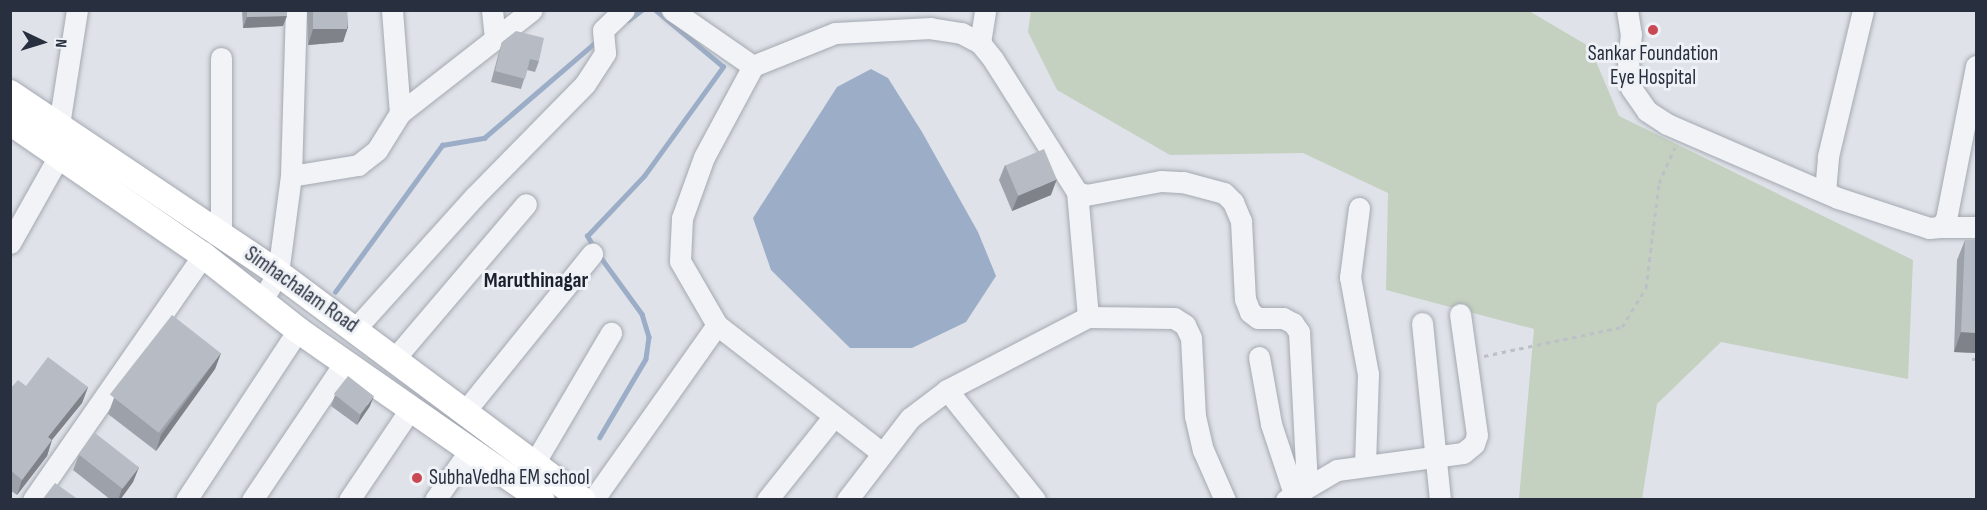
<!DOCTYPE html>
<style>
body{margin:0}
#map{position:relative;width:1987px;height:510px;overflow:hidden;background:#dfe2e8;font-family:"Sofia Sans Condensed",sans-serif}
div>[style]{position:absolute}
.green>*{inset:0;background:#c4d1c0}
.water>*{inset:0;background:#9badc7}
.stream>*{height:4.5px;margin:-2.25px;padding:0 2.25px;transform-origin:2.25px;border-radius:2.25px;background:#9badc7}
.path>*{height:3px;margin-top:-1.5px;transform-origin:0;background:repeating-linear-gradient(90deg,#bdc0c6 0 4.5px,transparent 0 9px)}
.roads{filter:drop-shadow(0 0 2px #a4a9b2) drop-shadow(0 0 2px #a4a9b2)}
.minor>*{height:21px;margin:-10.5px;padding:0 10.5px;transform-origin:10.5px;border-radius:10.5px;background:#f1f3f6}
.major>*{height:26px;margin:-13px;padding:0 13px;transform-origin:13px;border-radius:13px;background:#fff}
.wall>*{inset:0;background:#9da1a9}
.shaded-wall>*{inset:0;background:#7f8389}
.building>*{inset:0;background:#b6bbc4;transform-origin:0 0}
.dots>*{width:16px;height:16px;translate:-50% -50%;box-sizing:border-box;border:3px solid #eef1f5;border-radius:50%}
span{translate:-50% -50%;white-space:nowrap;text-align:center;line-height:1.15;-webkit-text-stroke:6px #eef1f5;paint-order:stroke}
.poi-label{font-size:21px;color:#282f3e}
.left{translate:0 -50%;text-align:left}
.street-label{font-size:21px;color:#282f3e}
.neighbourhood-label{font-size:22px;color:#1b202f;font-weight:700}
.frame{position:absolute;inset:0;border:12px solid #282f3e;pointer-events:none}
.north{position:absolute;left:12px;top:12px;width:60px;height:60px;-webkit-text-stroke:4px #eef1f5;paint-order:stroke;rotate:94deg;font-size:16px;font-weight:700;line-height:24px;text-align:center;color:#282f3e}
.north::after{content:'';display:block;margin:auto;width:21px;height:27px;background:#282f3e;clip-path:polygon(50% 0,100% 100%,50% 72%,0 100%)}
</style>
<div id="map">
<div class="green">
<div style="clip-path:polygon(1031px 10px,1529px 11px,1590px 47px,1619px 116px,1913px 260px,1908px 379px,1721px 342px,1657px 404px,1642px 499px,1519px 499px,1534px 329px,1386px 290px,1388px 193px,1303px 153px,1170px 155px,1057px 90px,1028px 32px)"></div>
</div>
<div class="water">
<div style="clip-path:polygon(871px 69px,888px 78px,922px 132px,978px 232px,996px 276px,966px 322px,912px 348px,850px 348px,771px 270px,753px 218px,837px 87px)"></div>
</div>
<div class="stream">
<div style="left:628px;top:20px;width:17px;rotate:-36deg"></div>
<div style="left:594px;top:248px;width:14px;rotate:-120deg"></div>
<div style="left:587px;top:236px;width:83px;rotate:-46.5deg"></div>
<div style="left:644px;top:176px;width:135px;rotate:-54.1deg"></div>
<div style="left:723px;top:67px;width:89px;rotate:-140deg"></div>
<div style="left:599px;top:255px;width:73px;rotate:53.9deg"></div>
<div style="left:642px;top:314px;width:24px;rotate:73deg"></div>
<div style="left:649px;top:337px;width:22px;rotate:98deg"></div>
<div style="left:646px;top:359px;width:91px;rotate:120.5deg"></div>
<div style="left:335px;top:292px;width:182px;rotate:-53.9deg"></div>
<div style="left:442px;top:145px;width:43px;rotate:-9.5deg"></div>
<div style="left:484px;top:138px;width:150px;rotate:-40.7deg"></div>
</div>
<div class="path">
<div style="left:1484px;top:356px;width:141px;rotate:-11.9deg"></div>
<div style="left:1622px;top:327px;width:46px;rotate:-58.4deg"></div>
<div style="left:1646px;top:288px;width:106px;rotate:-82.9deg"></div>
<div style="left:1659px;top:183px;width:39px;rotate:-66deg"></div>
<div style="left:1972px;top:359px;width:4px"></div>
</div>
<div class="roads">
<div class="minor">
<div style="left:392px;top:10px;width:103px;rotate:85.6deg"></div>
<div style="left:492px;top:10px;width:29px;rotate:84deg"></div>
<div style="left:672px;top:10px;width:98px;rotate:34.7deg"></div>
<div style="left:1627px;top:10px;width:24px;rotate:81deg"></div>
<div style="left:1631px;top:34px;width:28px;rotate:96deg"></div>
<div style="left:1628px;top:62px;width:26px;rotate:83deg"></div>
<div style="left:1631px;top:88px;width:28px;rotate:55deg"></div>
<div style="left:1647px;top:111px;width:24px;rotate:33deg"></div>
<div style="left:1667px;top:124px;width:186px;rotate:23.4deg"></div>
<div style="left:1838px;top:198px;width:96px;rotate:18.2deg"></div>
<div style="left:1929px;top:228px;width:11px;rotate:-5deg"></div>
<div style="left:1940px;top:227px;width:10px;rotate:-53deg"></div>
<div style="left:1946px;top:219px;width:156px;rotate:-78.9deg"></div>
<div style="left:980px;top:43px;width:33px;rotate:-81deg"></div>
<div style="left:221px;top:58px;width:175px;rotate:90deg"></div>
<div style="left:59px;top:125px;width:116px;rotate:-81.1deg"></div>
<div style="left:291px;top:176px;width:68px;rotate:-9.3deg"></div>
<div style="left:358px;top:165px;width:24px;rotate:-38deg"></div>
<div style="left:377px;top:150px;width:44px;rotate:-58.1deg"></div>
<div style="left:400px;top:113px;width:167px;rotate:-38deg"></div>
<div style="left:1077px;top:192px;width:9px;rotate:18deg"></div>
<div style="left:1086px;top:195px;width:76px;rotate:-10.6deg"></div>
<div style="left:1161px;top:181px;width:22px;rotate:3deg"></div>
<div style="left:1183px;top:182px;width:42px;rotate:15deg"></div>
<div style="left:1224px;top:193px;width:13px;rotate:45deg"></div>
<div style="left:1233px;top:202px;width:21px;rotate:67deg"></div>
<div style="left:1241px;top:221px;width:78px;rotate:87.1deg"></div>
<div style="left:1245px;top:299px;width:14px;rotate:69deg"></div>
<div style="left:1250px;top:312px;width:10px;rotate:37deg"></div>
<div style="left:1258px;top:318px;width:25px"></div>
<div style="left:1283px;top:318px;width:11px;rotate:27deg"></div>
<div style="left:1293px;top:323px;width:11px;rotate:56deg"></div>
<div style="left:1299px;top:332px;width:153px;rotate:87deg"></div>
<div style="left:1825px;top:192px;width:36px;rotate:-85deg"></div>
<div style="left:1828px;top:156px;width:150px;rotate:-76.5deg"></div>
<div style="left:1359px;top:208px;width:70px;rotate:97.4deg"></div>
<div style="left:1350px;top:277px;width:99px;rotate:79.5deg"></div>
<div style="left:1368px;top:374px;width:91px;rotate:91.9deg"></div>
<div style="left:1940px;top:227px;width:36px"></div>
<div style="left:10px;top:243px;width:100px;rotate:-60.6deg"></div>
<div style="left:262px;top:300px;width:31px;rotate:-59deg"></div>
<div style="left:278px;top:273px;width:98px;rotate:-82.4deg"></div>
<div style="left:291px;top:176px;width:166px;rotate:-88.3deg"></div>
<div style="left:1088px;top:317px;width:86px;rotate:0.7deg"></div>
<div style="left:1174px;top:318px;width:13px;rotate:32deg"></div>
<div style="left:1185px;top:325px;width:14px;rotate:65deg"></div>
<div style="left:1191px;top:338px;width:78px;rotate:87.1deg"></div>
<div style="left:1195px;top:416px;width:35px;rotate:77deg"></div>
<div style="left:1203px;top:450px;width:55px;rotate:66.3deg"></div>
<div style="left:1422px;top:323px;width:178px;rotate:84.2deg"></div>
<div style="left:356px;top:328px;width:176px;rotate:-48deg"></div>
<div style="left:474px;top:197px;width:158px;rotate:-45.5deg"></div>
<div style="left:585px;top:84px;width:37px;rotate:-57deg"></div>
<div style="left:605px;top:53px;width:23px;rotate:-95deg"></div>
<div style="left:603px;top:30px;width:29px;rotate:-44deg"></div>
<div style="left:1259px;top:357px;width:68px;rotate:79.8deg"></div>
<div style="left:1271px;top:424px;width:74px;rotate:71.8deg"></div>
<div style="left:395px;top:358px;width:202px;rotate:-49.6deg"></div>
<div style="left:947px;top:390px;width:141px;rotate:51.3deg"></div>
<div style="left:466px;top:410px;width:201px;rotate:-51.1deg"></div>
<div style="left:535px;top:462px;width:150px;rotate:-59.5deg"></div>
<div style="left:33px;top:500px;width:298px;rotate:-55.2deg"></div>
<div style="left:186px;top:500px;width:204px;rotate:-56.6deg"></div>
<div style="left:252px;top:500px;width:166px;rotate:-56deg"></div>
<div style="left:349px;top:500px;width:111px;rotate:-56deg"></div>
<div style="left:435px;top:500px;width:61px;rotate:-55deg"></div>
<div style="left:593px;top:500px;width:214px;rotate:-54.7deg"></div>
<div style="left:767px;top:500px;width:107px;rotate:-51.4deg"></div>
<div style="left:847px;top:500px;width:103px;rotate:-52.5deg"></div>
<div style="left:910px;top:418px;width:46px;rotate:-37.1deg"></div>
<div style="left:947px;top:390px;width:159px;rotate:-27.4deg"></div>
<div style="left:1088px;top:317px;width:125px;rotate:-95deg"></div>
<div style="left:1077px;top:192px;width:157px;rotate:-122.3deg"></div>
<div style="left:993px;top:59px;width:21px;rotate:-129deg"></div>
<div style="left:980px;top:43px;width:21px;rotate:-152deg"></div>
<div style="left:961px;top:33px;width:30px;rotate:-171deg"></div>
<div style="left:931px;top:28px;width:96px;rotate:177deg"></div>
<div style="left:835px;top:33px;width:88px;rotate:158.1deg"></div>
<div style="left:753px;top:66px;width:103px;rotate:118.3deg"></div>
<div style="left:704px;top:157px;width:65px;rotate:109.8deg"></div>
<div style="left:682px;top:218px;width:43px;rotate:92.7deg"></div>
<div style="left:680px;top:261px;width:74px;rotate:60deg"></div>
<div style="left:717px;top:325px;width:209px;rotate:37.8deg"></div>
<div style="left:1286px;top:500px;width:59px;rotate:-30.5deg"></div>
<div style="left:1337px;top:470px;width:127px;rotate:-7.7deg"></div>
<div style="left:1463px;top:453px;width:14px;rotate:-39deg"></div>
<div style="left:1474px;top:444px;width:9px;rotate:-72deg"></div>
<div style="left:1477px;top:435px;width:122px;rotate:-98deg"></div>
</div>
<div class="major">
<div style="left:10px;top:93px;width:323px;rotate:33.9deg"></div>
<div style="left:278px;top:273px;width:380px;rotate:36.7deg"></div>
<div style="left:10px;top:122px;width:234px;rotate:34.6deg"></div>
<div style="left:203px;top:255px;width:121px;rotate:38.3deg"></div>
<div style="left:298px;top:330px;width:297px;rotate:34.9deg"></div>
</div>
</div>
<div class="wall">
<div style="clip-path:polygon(242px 10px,287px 10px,283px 26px,243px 28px)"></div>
<div style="clip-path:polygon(307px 10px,347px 10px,348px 27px,343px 42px,308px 45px)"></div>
<div style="clip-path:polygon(502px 42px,539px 61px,535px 72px,527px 70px,521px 89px,491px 82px,499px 52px)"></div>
<div style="clip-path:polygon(1005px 165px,1051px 195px,1012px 211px,999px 180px)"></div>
<div style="clip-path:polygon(1965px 240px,1977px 353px,1954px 352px,1957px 260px)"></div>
<div style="clip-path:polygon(221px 353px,215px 369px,156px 451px,108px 414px,114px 398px)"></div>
<div style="clip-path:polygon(26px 386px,88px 387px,82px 403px,52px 440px,47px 456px,17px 495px,10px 490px,10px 389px)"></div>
<div style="clip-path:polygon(335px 395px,370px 406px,357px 425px,331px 406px)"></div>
<div style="clip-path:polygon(79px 455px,139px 467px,133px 482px,120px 500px,111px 500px,73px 470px)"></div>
</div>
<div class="shaded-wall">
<div style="clip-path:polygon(287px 16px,283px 26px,243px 28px,247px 17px)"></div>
<div style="clip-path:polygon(348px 27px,343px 42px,308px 45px,313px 29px)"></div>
<div style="clip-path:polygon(1057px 179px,1051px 195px,1012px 211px,1018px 196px)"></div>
<div style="clip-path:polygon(1961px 332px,1977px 333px,1977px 353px,1954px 352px)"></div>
<div style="clip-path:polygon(221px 353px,215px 369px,156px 451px,161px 435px)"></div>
<div style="clip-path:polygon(88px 387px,82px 403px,42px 452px,48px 437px)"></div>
<div style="clip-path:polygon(374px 396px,370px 406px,357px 425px,361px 414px)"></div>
<div style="clip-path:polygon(52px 440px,47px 456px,17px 495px,22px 480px)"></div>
<div style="clip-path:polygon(139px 467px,133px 482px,120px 500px,118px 500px,122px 489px)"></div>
</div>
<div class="building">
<div style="clip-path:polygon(247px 10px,287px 10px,287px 16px,247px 17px)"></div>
<div style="left:313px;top:10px;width:34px;height:19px"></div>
<div style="clip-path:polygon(516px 31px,544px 38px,539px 61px,530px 59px,525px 79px,495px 71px,502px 42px)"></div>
<div style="left:1044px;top:149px;width:33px;height:42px;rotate:67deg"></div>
<div style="clip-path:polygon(1965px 240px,1977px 240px,1977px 333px,1961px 332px)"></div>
<div style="left:172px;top:315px;width:62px;height:101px;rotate:38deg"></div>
<div style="clip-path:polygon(48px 357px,88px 387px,48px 437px,52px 440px,22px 480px,10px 470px,10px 389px,18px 380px,26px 386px)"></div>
<div style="left:348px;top:376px;width:33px;height:23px;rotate:38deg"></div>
<div style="left:95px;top:433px;width:56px;height:27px;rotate:38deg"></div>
<div style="clip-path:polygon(55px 483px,79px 500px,42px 500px)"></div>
</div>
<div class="dots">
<div style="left:1653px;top:30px;background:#c94853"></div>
<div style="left:417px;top:478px;background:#c94853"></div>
</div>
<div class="poi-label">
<span style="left:1653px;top:66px">Sankar Foundation<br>Eye Hospital</span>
<span class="left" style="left:429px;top:478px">SubhaVedha EM school</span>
</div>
<div class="street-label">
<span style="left:301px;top:290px;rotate:35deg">Simhachalam Road</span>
</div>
<div class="neighbourhood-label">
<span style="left:536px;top:281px">Maruthinagar</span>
</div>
<div class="frame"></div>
<div class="north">N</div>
</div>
